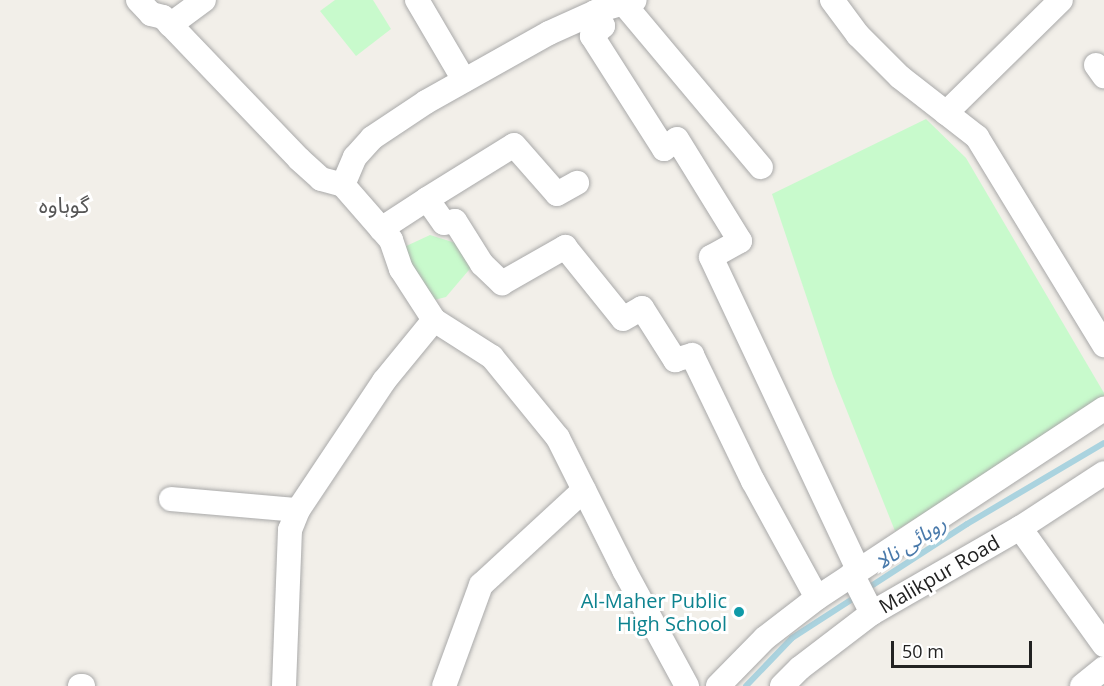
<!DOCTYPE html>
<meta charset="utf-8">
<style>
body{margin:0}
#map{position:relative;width:1104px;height:686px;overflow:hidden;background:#f2efe9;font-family:"Open Sans","Noto Sans Arabic",sans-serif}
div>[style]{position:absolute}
.park>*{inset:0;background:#c8facc}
.stream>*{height:6px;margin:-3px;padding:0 3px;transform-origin:3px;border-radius:3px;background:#aad3df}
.roads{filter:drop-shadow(0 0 2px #a9a9a9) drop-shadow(0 0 2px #a9a9a9)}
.minor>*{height:24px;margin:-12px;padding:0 12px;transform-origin:12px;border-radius:12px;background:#fff}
.dots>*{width:16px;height:16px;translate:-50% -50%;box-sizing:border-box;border:3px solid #fff;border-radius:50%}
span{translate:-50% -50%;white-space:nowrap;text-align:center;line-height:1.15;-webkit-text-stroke:6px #fff;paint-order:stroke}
.street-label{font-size:20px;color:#222}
.culture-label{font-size:20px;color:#0d838f}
.right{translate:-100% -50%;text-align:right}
.water-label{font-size:21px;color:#4a7aab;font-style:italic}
.quarter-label{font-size:22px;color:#555}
.scale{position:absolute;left:891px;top:641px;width:141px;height:27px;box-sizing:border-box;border:3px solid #222;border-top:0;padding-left:8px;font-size:18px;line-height:21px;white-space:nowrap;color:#222;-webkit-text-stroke:4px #fff;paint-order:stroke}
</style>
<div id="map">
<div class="park">
<div style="clip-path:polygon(335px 0,373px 0,391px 29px,356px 56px,320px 11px)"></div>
<div style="clip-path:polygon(926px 119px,966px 158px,1104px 393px,1104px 403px,895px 531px,833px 376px,772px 194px)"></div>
<div style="clip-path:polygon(430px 235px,462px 245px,474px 264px,446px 297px,434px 300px,402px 248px)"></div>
</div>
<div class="stream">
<div style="left:865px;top:590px;width:121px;rotate:-32.9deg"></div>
<div style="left:967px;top:524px;width:159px;rotate:-30.6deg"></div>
<div style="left:746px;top:686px;width:66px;rotate:-46.2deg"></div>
<div style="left:792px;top:638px;width:77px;rotate:-32.9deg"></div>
</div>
<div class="roads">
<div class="minor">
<div style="left:138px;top:0;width:19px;rotate:47deg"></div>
<div style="left:151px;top:14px;width:12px;rotate:14deg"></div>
<div style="left:163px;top:17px;width:197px;rotate:46.2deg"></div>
<div style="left:299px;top:159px;width:30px;rotate:42deg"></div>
<div style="left:321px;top:179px;width:23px;rotate:15deg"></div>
<div style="left:343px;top:185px;width:73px;rotate:48.9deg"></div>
<div style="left:391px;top:240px;width:31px;rotate:71deg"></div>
<div style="left:401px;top:269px;width:61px;rotate:57.1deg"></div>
<div style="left:417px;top:0;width:93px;rotate:59.6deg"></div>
<div style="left:832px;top:0;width:44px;rotate:53.4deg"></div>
<div style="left:858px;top:35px;width:59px;rotate:45deg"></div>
<div style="left:900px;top:77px;width:98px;rotate:37.9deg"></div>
<div style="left:977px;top:137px;width:244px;rotate:58.6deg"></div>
<div style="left:624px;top:4px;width:213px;rotate:50deg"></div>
<div style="left:595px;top:12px;width:16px;rotate:60deg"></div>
<div style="left:603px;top:26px;width:15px;rotate:138deg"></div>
<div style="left:592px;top:36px;width:134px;rotate:57.5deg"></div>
<div style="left:664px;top:149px;width:16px;rotate:-38deg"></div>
<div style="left:677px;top:139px;width:120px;rotate:58.3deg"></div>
<div style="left:740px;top:241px;width:33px;rotate:151deg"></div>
<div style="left:711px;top:257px;width:346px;rotate:64.8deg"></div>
<div style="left:170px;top:25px;width:42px;rotate:-36.3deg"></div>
<div style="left:1096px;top:65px;width:14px;rotate:54deg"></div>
<div style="left:946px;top:113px;width:161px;rotate:-44.5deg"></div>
<div style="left:343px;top:185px;width:30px;rotate:-67deg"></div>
<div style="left:355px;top:157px;width:25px;rotate:-48deg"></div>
<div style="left:372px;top:138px;width:65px;rotate:-33.7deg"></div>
<div style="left:426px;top:102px;width:141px;rotate:-29.3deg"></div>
<div style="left:549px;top:33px;width:56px;rotate:-24.3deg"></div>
<div style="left:600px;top:10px;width:36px;rotate:-16deg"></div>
<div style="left:427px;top:199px;width:102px;rotate:-31.8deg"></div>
<div style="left:514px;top:145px;width:65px;rotate:48.7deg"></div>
<div style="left:557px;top:194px;width:23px;rotate:-29deg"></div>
<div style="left:381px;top:229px;width:55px;rotate:-33.1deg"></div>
<div style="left:427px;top:199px;width:29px;rotate:55deg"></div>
<div style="left:444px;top:223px;width:11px;rotate:-10deg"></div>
<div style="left:455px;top:221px;width:51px;rotate:57.9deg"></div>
<div style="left:482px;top:264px;width:28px;rotate:44deg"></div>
<div style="left:502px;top:283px;width:73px;rotate:-29.7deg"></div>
<div style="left:565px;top:247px;width:92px;rotate:51.1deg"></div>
<div style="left:623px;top:319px;width:22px;rotate:-30deg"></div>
<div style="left:642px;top:308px;width:62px;rotate:57.6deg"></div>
<div style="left:675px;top:360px;width:18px;rotate:-16deg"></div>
<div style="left:692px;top:355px;width:140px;rotate:64.2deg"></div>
<div style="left:753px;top:481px;width:133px;rotate:61.3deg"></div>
<div style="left:817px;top:598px;width:344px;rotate:-33.4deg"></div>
<div style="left:171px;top:499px;width:127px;rotate:5deg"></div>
<div style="left:1020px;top:528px;width:144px;rotate:54.3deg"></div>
<div style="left:852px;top:574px;width:44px;rotate:62.9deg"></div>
<div style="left:80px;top:686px;width:3px"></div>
<div style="left:284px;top:686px;width:156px;rotate:-87.8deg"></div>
<div style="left:290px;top:530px;width:22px;rotate:-68deg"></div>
<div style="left:298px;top:510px;width:155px;rotate:-56.3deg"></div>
<div style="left:384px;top:381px;width:79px;rotate:-50.7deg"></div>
<div style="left:434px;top:320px;width:69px;rotate:32.5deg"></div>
<div style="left:492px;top:357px;width:104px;rotate:50.8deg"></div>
<div style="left:558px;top:438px;width:148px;rotate:63.4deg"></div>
<div style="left:624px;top:570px;width:132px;rotate:61.5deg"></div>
<div style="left:444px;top:686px;width:108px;rotate:-69.9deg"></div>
<div style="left:481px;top:585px;width:140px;rotate:-42.7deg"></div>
<div style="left:718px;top:686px;width:67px;rotate:-45.6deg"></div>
<div style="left:765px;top:638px;width:66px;rotate:-37.6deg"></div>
<div style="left:782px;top:686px;width:25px;rotate:-45deg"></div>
<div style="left:800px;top:668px;width:91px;rotate:-37.4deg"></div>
<div style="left:872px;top:613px;width:171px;rotate:-29.9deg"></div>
<div style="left:1020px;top:528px;width:100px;rotate:-33.2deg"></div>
<div style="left:1082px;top:686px;width:28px;rotate:-39deg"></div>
</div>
</div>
<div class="dots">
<div style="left:739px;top:612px;background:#0f9aa8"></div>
</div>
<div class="street-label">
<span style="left:939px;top:574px;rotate:-30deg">Malikpur Road</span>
</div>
<div class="culture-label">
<span class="right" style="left:727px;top:612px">Al-Maher Public<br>High School</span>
</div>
<div class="water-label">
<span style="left:910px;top:542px;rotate:-33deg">روہائی نالا</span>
</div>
<div class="quarter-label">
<span style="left:64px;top:205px">گوہاوہ</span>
</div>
<div class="scale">50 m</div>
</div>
